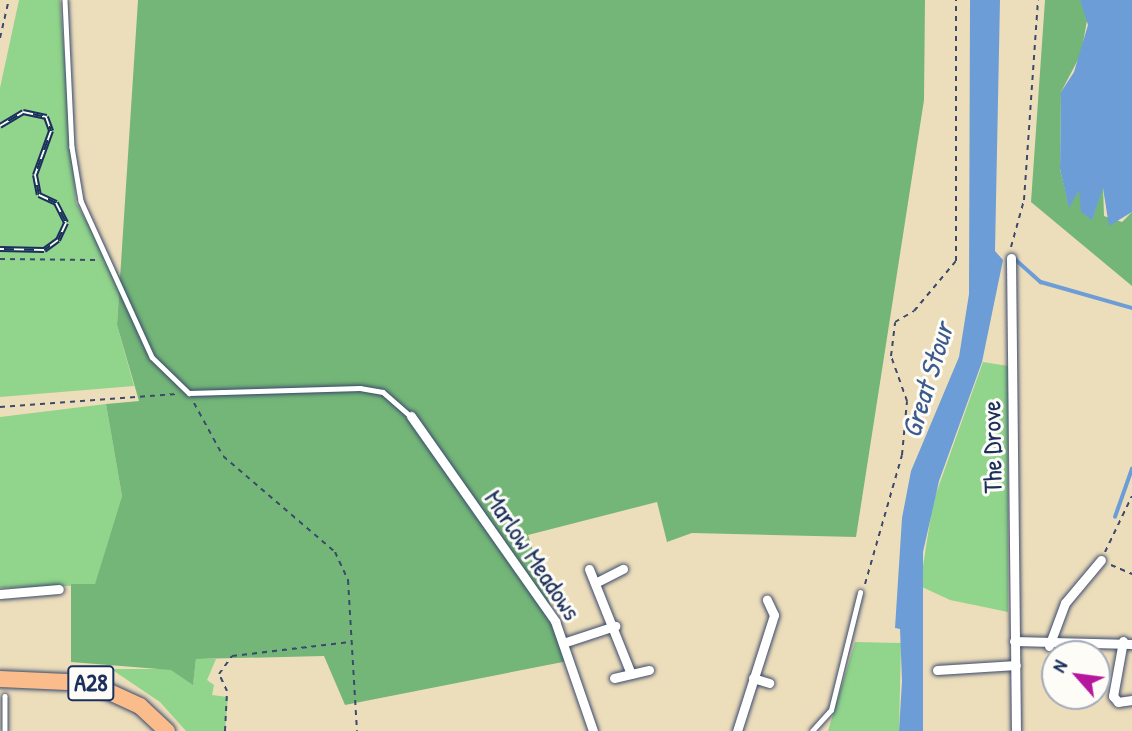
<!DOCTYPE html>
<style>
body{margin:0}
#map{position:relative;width:1132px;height:731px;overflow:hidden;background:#eddebb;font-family:"Patrick Hand",sans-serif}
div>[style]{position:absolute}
.green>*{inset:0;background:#91d48c}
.forest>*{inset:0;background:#74b678}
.water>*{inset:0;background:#6c9dd6}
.stream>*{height:3.5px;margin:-1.75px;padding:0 1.75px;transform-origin:1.75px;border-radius:1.75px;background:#6c9dd6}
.path>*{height:2px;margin-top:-1px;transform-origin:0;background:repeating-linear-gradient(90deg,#3a496c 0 5px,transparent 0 10px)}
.roads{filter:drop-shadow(0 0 2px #3a496c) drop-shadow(0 0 2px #3a496c)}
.service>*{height:4.5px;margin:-2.25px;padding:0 2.25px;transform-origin:2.25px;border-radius:2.25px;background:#fff}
.minor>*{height:9px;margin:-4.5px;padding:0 4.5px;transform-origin:4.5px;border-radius:4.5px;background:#fff}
.trunk>*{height:16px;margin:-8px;padding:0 8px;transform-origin:8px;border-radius:8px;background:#f9bc8a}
.rail>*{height:6px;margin-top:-3px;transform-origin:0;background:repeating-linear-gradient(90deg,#fdfcf7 0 10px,#1b2f5e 0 20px);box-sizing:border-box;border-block:2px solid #1b2f5e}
span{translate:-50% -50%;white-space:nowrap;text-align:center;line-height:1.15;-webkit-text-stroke:6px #fdfcf7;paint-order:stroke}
.shield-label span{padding:2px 5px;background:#fdfcf7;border:2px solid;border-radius:5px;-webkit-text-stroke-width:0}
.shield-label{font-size:24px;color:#1b2f5e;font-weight:700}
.street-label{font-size:26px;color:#1b2f5e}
.water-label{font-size:28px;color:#3b5b8e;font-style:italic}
.north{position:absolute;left:1041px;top:640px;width:70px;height:70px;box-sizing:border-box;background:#fdfcf7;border:2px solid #a3aaba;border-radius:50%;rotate:298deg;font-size:19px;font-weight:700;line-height:28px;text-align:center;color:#1b2f5e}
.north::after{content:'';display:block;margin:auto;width:24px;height:32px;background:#b5179e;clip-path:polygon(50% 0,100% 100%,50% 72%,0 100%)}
</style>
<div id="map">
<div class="green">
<div style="clip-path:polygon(19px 0,60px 0,76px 203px,120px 277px,117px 325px,134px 386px,0 397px,0 88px)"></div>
<div style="clip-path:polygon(983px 362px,1008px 366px,1008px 612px,950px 600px,922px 587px,921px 579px,933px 502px)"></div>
<div style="clip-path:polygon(106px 404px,122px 496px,95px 585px,0 588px,0 417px)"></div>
<div style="clip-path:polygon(855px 642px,901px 643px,899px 731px,828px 731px)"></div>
<div style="clip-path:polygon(196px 659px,216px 659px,207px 680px,214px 685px,212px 695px,228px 697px,225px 731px,186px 731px,160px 702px,111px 669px,171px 669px,193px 684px)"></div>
</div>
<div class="forest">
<div style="clip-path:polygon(138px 0,925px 0,924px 100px,856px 537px,692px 533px,667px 542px,657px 502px,528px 535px,568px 661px,345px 705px,324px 656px,196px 659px,193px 685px,171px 670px,71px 662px,71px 584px,95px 584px,122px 496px,106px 404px,139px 401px,117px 325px)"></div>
<div style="clip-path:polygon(1045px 0,1080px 0,1088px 15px,1081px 54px,1061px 92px,1060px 169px,1069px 206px,1079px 189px,1092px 219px,1103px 186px,1104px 216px,1122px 222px,1132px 212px,1132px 286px,1031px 202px)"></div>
</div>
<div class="water">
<div style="clip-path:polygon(970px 0,1000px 0,995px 251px,1003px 260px,982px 362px,939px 481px,923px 552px,923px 731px,899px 731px,902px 681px,900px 629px,895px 628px,902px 518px,911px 471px,959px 357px,969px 294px)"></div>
<div style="clip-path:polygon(1080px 0,1132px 0,1132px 212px,1109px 226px,1103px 188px,1092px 220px,1081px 212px,1079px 190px,1069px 208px,1060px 169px,1061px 92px,1074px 72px,1088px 25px)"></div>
</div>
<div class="stream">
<div style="left:1014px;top:258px;width:36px;rotate:42deg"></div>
<div style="left:1041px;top:282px;width:95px;rotate:15.9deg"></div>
<div style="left:1115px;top:517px;width:51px;rotate:-70.5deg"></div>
</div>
<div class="path">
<div style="left:0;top:38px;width:39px;rotate:-77deg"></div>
<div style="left:1011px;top:247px;width:49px;rotate:-74.5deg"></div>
<div style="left:1024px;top:200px;width:200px;rotate:-86deg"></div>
<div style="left:0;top:259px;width:97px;rotate:0.6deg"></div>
<div style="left:194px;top:403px;width:60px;rotate:61.3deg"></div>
<div style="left:223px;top:456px;width:148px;rotate:40.6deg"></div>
<div style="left:335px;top:552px;width:31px;rotate:65deg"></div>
<div style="left:348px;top:580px;width:151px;rotate:86.6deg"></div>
<div style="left:0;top:407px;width:177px;rotate:-4.2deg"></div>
<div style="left:1105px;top:552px;width:62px;rotate:-64.3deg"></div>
<div style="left:1111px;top:565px;width:23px;rotate:23deg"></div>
<div style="left:865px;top:584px;width:134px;rotate:-74deg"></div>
<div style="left:902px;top:455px;width:54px;rotate:-84.7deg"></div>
<div style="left:907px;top:401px;width:48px;rotate:-109.6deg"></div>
<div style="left:891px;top:356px;width:34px;rotate:-83deg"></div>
<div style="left:895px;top:322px;width:22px;rotate:-30deg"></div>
<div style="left:914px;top:311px;width:65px;rotate:-50deg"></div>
<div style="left:956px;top:261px;width:261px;rotate:-90deg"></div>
<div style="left:225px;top:731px;width:40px;rotate:-87.1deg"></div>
<div style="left:227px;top:691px;width:19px;rotate:-115deg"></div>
<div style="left:219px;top:674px;width:22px;rotate:-54deg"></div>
<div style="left:232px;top:656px;width:119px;rotate:-6.8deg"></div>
</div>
<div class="roads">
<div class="service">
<div style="left:65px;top:0;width:147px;rotate:87.3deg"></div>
<div style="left:72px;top:147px;width:55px;rotate:80.5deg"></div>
<div style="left:81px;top:201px;width:171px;rotate:65.5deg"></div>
<div style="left:152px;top:357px;width:52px;rotate:44.2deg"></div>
<div style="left:189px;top:393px;width:171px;rotate:-1.7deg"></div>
<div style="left:360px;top:388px;width:23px;rotate:10deg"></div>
<div style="left:383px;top:392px;width:37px;rotate:41deg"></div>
<div style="left:5px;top:696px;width:35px;rotate:90deg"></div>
<div style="left:812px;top:731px;width:28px;rotate:-48deg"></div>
<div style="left:831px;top:710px;width:121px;rotate:-76.1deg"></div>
</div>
<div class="minor">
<div style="left:1011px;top:258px;width:473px;rotate:89.4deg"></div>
<div style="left:411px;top:416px;width:251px;rotate:54.9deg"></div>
<div style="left:555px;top:621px;width:116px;rotate:70.9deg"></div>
<div style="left:589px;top:569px;width:113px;rotate:68.2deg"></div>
<div style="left:599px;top:581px;width:27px;rotate:-27deg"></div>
<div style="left:0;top:594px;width:59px;rotate:-4.8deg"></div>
<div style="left:1014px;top:641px;width:118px;rotate:1.5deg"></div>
<div style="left:1123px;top:641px;width:56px;rotate:100.3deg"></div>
<div style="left:1113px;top:696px;width:8px;rotate:50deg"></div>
<div style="left:1118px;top:702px;width:14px;rotate:-8deg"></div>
<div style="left:566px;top:642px;width:52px;rotate:-18.1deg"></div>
<div style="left:1049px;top:646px;width:46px;rotate:-69.6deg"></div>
<div style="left:1065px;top:603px;width:56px;rotate:-50.1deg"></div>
<div style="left:937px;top:670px;width:79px;rotate:-3.6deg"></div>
<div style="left:614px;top:678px;width:36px;rotate:-13deg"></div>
<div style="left:753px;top:678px;width:17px;rotate:17deg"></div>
<div style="left:737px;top:731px;width:122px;rotate:-72.3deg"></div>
<div style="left:774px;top:615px;width:17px;rotate:-115deg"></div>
</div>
<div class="trunk">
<div style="left:0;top:679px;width:90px;rotate:2.5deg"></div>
<div style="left:90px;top:683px;width:55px;rotate:24.7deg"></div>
<div style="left:140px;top:706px;width:37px;rotate:43deg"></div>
</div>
</div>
<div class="rail">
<div style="left:0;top:126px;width:27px;rotate:-31deg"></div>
<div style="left:23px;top:112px;width:24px;rotate:12deg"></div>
<div style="left:46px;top:117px;width:15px;rotate:70deg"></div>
<div style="left:51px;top:131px;width:47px;rotate:110deg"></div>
<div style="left:35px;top:175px;width:20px;rotate:79deg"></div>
<div style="left:39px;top:195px;width:19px;rotate:25deg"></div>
<div style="left:56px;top:203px;width:22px;rotate:63deg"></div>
<div style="left:66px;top:223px;width:19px;rotate:115deg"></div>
<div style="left:58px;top:240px;width:17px;rotate:144deg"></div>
<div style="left:44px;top:250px;width:44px;rotate:-178.7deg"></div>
</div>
<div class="shield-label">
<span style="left:91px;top:683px">A28</span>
</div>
<div class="street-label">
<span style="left:992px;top:447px;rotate:-91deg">The Drove</span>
<span style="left:533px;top:555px;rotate:56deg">Marlow Meadows</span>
</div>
<div class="water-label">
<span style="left:927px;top:380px;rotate:-73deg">Great Stour</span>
</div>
<div class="north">N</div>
</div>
